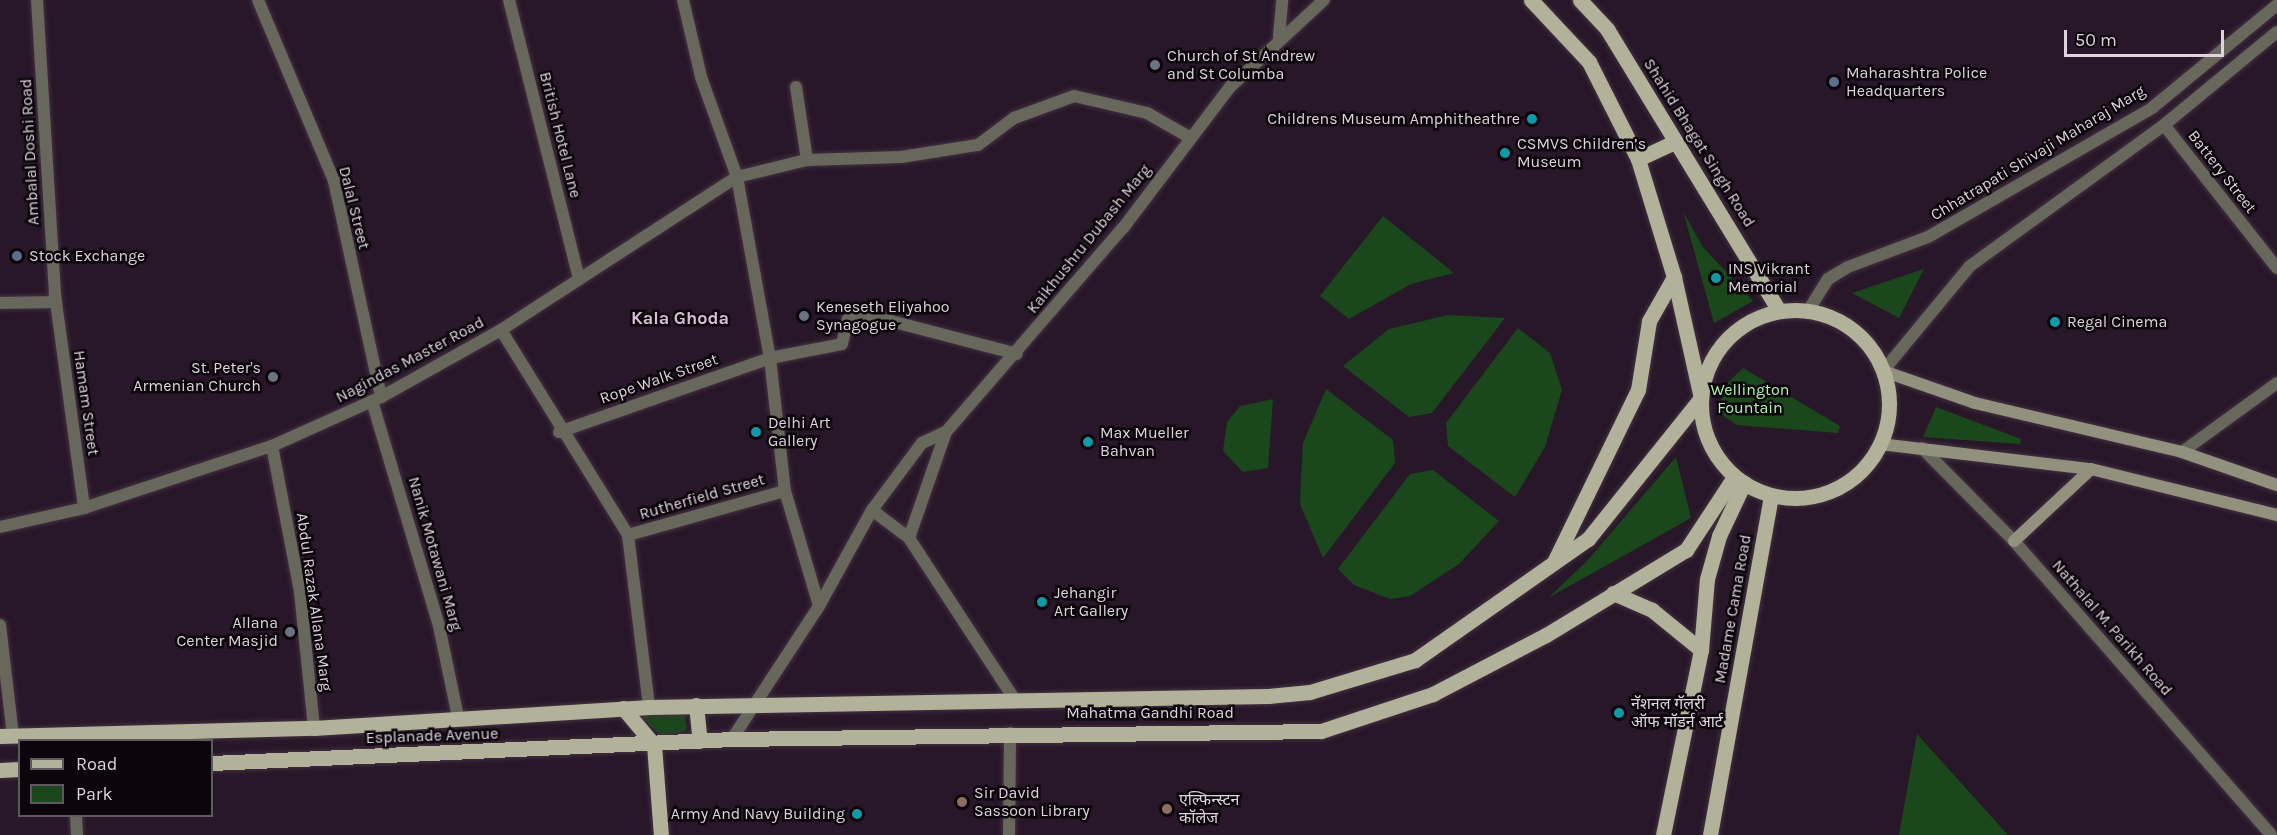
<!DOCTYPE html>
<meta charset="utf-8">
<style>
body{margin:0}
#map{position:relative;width:2277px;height:835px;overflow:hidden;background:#281728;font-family:Karla,"Noto Sans Devanagari",sans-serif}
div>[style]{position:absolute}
.green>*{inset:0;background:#1b471c}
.roads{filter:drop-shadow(0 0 2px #423141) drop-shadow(0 0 2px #423141)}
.minor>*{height:12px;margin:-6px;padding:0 6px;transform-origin:6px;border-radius:6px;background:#67675b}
.tertiary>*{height:12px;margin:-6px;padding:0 6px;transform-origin:6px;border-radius:6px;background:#67675b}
.secondary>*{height:12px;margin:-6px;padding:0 6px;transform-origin:6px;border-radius:6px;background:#91917e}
.primary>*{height:15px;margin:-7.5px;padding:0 7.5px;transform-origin:7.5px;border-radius:7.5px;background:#b1b299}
.primary>.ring{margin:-7.5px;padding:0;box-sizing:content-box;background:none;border:15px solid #b1b299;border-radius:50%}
.dots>*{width:16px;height:16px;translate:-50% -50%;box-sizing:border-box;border:3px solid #0c060c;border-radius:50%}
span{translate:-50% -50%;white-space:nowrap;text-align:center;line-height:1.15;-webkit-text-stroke:5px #0c060c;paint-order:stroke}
.poi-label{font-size:16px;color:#dfd3de}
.left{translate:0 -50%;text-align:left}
.right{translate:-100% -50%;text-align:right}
.street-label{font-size:16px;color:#dfd3de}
.park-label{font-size:16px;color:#adf4ac}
.neighbourhood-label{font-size:18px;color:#d7bfd5;font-weight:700}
.legend{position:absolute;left:18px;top:739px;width:195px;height:78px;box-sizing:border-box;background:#0c060c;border:2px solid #605860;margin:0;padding:8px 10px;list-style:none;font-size:18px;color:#dfd3de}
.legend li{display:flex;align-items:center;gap:12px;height:30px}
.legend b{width:30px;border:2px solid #605860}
.scale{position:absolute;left:2064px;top:30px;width:160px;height:27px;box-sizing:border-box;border:3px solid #dfd3de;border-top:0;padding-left:8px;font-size:18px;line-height:21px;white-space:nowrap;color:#dfd3de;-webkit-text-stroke:4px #0c060c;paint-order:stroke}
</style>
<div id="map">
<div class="green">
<div style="clip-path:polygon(1683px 211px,1702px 246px,1753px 301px,1714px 323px)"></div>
<div style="clip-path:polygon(1383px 216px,1454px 273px,1411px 284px,1349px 319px,1320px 296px)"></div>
<div style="clip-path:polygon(1924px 269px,1899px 318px,1852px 293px)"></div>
<div style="clip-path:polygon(1448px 315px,1505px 318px,1432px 413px,1409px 417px,1343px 366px,1389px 329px)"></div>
<div style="clip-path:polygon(1518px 328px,1550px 353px,1562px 390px,1545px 447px,1515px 497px,1448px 446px,1446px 423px)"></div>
<div style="clip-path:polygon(1743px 368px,1840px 426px,1838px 433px,1737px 425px,1722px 415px,1721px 399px,1724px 386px)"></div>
<div style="clip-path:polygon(1326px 389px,1393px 440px,1395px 463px,1323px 558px,1300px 504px,1301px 477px,1303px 443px)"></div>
<div style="clip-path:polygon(1273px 399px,1268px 468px,1243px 472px,1223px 451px,1227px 422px,1240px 406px)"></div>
<div style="clip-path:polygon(1936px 407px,2021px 439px,2020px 444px,1923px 437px)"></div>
<div style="clip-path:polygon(1676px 457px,1691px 518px,1548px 598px,1586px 562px)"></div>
<div style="clip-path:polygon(1433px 470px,1499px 521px,1459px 564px,1410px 596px,1390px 599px,1354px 585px,1338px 569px,1410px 474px)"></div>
<div style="clip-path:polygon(685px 714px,687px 730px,663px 738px,639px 715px)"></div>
<div style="clip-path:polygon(1917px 734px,2008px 835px,1899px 835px)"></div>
</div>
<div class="roads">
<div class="minor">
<div style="left:37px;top:0;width:296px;rotate:86.5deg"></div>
<div style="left:55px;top:295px;width:215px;rotate:82.2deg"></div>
<div style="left:258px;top:0;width:196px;rotate:67.2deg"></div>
<div style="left:334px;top:181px;width:221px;rotate:77.7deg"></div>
<div style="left:509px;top:0;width:287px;rotate:75.9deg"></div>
<div style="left:796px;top:87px;width:74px;rotate:81.4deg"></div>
<div style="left:2164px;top:125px;width:182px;rotate:51.7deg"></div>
<div style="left:0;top:303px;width:56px;rotate:-1deg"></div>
<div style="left:501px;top:330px;width:241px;rotate:58.2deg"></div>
<div style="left:628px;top:535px;width:173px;rotate:83deg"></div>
<div style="left:372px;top:401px;width:235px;rotate:73.4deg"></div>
<div style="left:439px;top:626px;width:93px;rotate:78.2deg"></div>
<div style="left:559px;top:432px;width:224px;rotate:-19.3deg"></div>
<div style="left:770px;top:358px;width:73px;rotate:-11deg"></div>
<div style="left:842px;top:344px;width:26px;rotate:-77deg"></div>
<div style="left:848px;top:319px;width:13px;rotate:-27deg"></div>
<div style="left:860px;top:313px;width:162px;rotate:14.6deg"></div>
<div style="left:272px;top:446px;width:149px;rotate:79.1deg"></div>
<div style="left:300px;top:592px;width:137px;rotate:84.1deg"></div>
<div style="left:0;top:527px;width:86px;rotate:-12.7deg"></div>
<div style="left:84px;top:508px;width:198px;rotate:-18.3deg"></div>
<div style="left:272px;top:446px;width:120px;rotate:-24.2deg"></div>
<div style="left:381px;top:397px;width:137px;rotate:-29.2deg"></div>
<div style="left:501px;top:330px;width:281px;rotate:-33deg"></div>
<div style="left:737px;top:177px;width:72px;rotate:-13.7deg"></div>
<div style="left:807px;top:160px;width:94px;rotate:-1.8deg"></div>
<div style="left:901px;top:157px;width:78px;rotate:-8.9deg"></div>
<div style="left:978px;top:145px;width:45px;rotate:-36.9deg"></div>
<div style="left:1014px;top:118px;width:64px;rotate:-20.1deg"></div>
<div style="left:1074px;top:96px;width:75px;rotate:13.1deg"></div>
<div style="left:1147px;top:113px;width:48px;rotate:29.7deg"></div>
<div style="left:628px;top:535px;width:163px;rotate:-15.7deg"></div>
<div style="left:0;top:625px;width:112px;rotate:83.3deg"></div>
<div style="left:76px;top:816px;width:19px;rotate:87deg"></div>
<div style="left:1009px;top:835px;width:102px;rotate:-89.4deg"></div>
</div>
<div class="tertiary">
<div style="left:683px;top:0;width:79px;rotate:76.8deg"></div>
<div style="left:701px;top:77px;width:106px;rotate:70.2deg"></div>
<div style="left:737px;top:177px;width:184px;rotate:79.7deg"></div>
<div style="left:770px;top:358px;width:134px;rotate:83.6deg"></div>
<div style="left:785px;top:491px;width:120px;rotate:73.5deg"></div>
<div style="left:1279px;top:37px;width:37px;rotate:-85deg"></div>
<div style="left:1808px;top:311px;width:38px;rotate:-58deg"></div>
<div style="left:1828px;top:279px;width:23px;rotate:-31deg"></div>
<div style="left:1848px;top:267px;width:85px;rotate:-20.6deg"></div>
<div style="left:1928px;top:237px;width:258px;rotate:-29.9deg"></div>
<div style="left:2152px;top:108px;width:162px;rotate:-39.5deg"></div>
<div style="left:1883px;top:371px;width:136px;rotate:-50.4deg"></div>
<div style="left:1970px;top:266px;width:240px;rotate:-36deg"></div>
<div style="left:2164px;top:125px;width:146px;rotate:-39.5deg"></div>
<div style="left:1922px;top:448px;width:131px;rotate:45.3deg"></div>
<div style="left:2014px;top:541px;width:390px;rotate:48.8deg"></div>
<div style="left:2182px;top:452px;width:117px;rotate:-36deg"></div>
<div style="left:872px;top:510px;width:46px;rotate:37.1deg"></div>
<div style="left:1015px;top:700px;width:194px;rotate:-123.2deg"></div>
<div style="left:909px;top:538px;width:112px;rotate:-70.8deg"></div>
<div style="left:946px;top:432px;width:270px;rotate:-49.1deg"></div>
<div style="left:1123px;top:228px;width:177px;rotate:-52.8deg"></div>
<div style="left:1230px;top:87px;width:128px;rotate:-42.8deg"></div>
<div style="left:732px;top:739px;width:159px;rotate:-56.8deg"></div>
<div style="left:819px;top:606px;width:110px;rotate:-61.1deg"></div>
<div style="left:872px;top:510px;width:84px;rotate:-53.3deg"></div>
<div style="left:922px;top:443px;width:26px;rotate:-25deg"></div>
</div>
<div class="secondary">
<div style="left:1883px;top:371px;width:97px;rotate:19.2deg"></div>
<div style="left:1975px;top:403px;width:213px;rotate:13.3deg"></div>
<div style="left:2182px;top:452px;width:101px;rotate:19.2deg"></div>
<div style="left:1880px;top:444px;width:212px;rotate:6.8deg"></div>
<div style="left:2091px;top:469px;width:192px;rotate:13.9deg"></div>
<div style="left:2014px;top:541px;width:105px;rotate:-43.1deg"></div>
</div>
<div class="primary">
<div style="left:1580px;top:0;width:40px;rotate:47deg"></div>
<div style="left:1607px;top:29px;width:330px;rotate:58.6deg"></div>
<div style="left:1638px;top:159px;width:40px;rotate:-25deg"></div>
<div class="ring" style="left:1701px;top:310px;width:173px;height:173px"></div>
<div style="left:1554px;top:562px;width:191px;rotate:-64deg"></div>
<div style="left:1638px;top:390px;width:70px;rotate:-80.9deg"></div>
<div style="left:1649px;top:321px;width:51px;rotate:-60.4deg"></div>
<div style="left:1613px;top:593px;width:43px;rotate:23.6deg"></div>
<div style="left:1652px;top:610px;width:63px;rotate:39.2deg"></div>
<div style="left:696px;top:705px;width:36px;rotate:84deg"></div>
<div style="left:623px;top:708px;width:48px;rotate:50deg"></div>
<div style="left:0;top:736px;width:314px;rotate:-1.5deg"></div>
<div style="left:314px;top:728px;width:336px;rotate:-3.6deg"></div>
<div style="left:649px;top:707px;width:619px;rotate:-1.02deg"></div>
<div style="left:1268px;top:696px;width:42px;rotate:-5.4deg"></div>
<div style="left:1310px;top:692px;width:110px;rotate:-16.9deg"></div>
<div style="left:1415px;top:660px;width:211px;rotate:-35deg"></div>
<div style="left:1588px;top:539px;width:181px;rotate:-51.3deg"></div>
<div style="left:1701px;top:398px;width:124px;rotate:-102.6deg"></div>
<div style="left:1674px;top:277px;width:123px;rotate:-107deg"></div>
<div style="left:1638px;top:159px;width:109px;rotate:-116.8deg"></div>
<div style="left:1589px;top:62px;width:85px;rotate:-133.1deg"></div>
<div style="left:654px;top:745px;width:90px;rotate:85.6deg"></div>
<div style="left:212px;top:763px;width:521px;rotate:-2.64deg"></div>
<div style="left:732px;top:739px;width:589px;rotate:-0.78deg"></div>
<div style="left:1321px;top:731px;width:118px;rotate:-18.3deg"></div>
<div style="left:1433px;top:694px;width:127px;rotate:-27.6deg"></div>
<div style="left:1546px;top:635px;width:164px;rotate:-31.3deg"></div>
<div style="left:1686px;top:550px;width:87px;rotate:-56.7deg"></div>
<div style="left:0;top:770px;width:20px;rotate:-3deg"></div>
<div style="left:1663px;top:835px;width:189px;rotate:-78.4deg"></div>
<div style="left:1701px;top:650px;width:71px;rotate:-85.2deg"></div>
<div style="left:1707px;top:579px;width:45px;rotate:-74.4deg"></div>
<div style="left:1719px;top:536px;width:59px;rotate:-64.7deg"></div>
<div style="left:1710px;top:835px;width:345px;rotate:-79.8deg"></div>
</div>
</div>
<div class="dots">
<div style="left:1155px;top:65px;background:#6b7280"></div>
<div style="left:1834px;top:82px;background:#5c6f8a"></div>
<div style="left:1532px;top:119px;background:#0f9aa8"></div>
<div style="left:1505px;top:153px;background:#0f9aa8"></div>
<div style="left:17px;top:256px;background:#5c6f8a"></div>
<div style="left:1716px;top:278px;background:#0f9aa8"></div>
<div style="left:804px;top:316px;background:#6b7280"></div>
<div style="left:2055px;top:322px;background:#0f9aa8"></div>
<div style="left:273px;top:377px;background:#6b7280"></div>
<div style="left:756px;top:432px;background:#0f9aa8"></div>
<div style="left:1088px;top:442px;background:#0f9aa8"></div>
<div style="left:1042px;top:602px;background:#0f9aa8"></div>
<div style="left:290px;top:632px;background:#6b7280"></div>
<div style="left:1619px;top:713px;background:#0f9aa8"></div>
<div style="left:962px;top:802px;background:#8d6e63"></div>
<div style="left:1167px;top:809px;background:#8d6e63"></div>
<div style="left:857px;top:814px;background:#0f9aa8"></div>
</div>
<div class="poi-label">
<span class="left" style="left:1167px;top:65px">Church of St Andrew<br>and St Columba</span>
<span class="left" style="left:1846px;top:82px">Maharashtra Police<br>Headquarters</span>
<span class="right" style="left:1520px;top:119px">Childrens Museum Amphitheathre</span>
<span class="left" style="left:1517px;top:153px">CSMVS Children’s<br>Museum</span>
<span class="left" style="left:29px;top:256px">Stock Exchange</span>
<span class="left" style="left:1728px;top:278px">INS Vikrant<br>Memorial</span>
<span class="left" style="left:816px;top:316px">Keneseth Eliyahoo<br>Synagogue</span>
<span class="left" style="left:2067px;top:322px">Regal Cinema</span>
<span class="right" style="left:261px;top:377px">St. Peter's<br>Armenian Church</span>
<span class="left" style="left:768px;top:432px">Delhi Art<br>Gallery</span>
<span class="left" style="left:1100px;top:442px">Max Mueller<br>Bahvan</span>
<span class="left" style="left:1054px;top:602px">Jehangir<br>Art Gallery</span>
<span class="right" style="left:278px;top:632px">Allana<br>Center Masjid</span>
<span class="left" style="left:1631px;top:713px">नॅशनल गॅलरी<br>ऑफ मॉडर्न आर्ट</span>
<span class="left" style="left:974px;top:802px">Sir David<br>Sassoon Library</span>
<span class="left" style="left:1179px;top:809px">एल्फिन्स्टन<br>कॉलेज</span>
<span class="right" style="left:845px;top:814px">Army And Navy Building</span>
</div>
<div class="street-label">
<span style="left:560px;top:135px;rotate:76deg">British Hotel Lane</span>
<span style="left:1699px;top:143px;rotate:58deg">Shahid Bhagat Singh Road</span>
<span style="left:30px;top:152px;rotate:-93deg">Ambalal Doshi Road</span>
<span style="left:2038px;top:153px;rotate:-31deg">Chhatrapati Shivaji Maharaj Marg</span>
<span style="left:2222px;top:172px;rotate:52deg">Battery Street</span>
<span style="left:354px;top:208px;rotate:76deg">Dalal Street</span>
<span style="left:1089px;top:239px;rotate:-51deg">Kaikhushru Dubash Marg</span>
<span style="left:410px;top:360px;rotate:-28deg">Nagindas Master Road</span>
<span style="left:659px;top:379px;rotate:-19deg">Rope Walk Street</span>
<span style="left:86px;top:403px;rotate:82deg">Hamam Street</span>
<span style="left:702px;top:497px;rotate:-16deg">Rutherfield Street</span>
<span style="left:435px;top:554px;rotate:74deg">Nanik Motawani Marg</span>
<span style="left:314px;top:602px;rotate:82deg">Abdul Razak Allana Marg</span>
<span style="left:1733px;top:609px;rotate:-80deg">Madame Cama Road</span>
<span style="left:2112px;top:628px;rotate:49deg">Nathalal M. Parikh Road</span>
<span style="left:1150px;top:713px">Mahatma Gandhi Road</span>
<span style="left:432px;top:736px;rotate:-2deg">Esplanade Avenue</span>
</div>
<div class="park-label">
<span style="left:1750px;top:399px">Wellington<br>Fountain</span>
</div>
<div class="neighbourhood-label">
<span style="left:680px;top:318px">Kala Ghoda</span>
</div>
<ul class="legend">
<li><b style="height:8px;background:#b1b299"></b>Road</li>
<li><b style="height:16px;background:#1b471c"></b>Park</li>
</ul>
<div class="scale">50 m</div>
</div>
